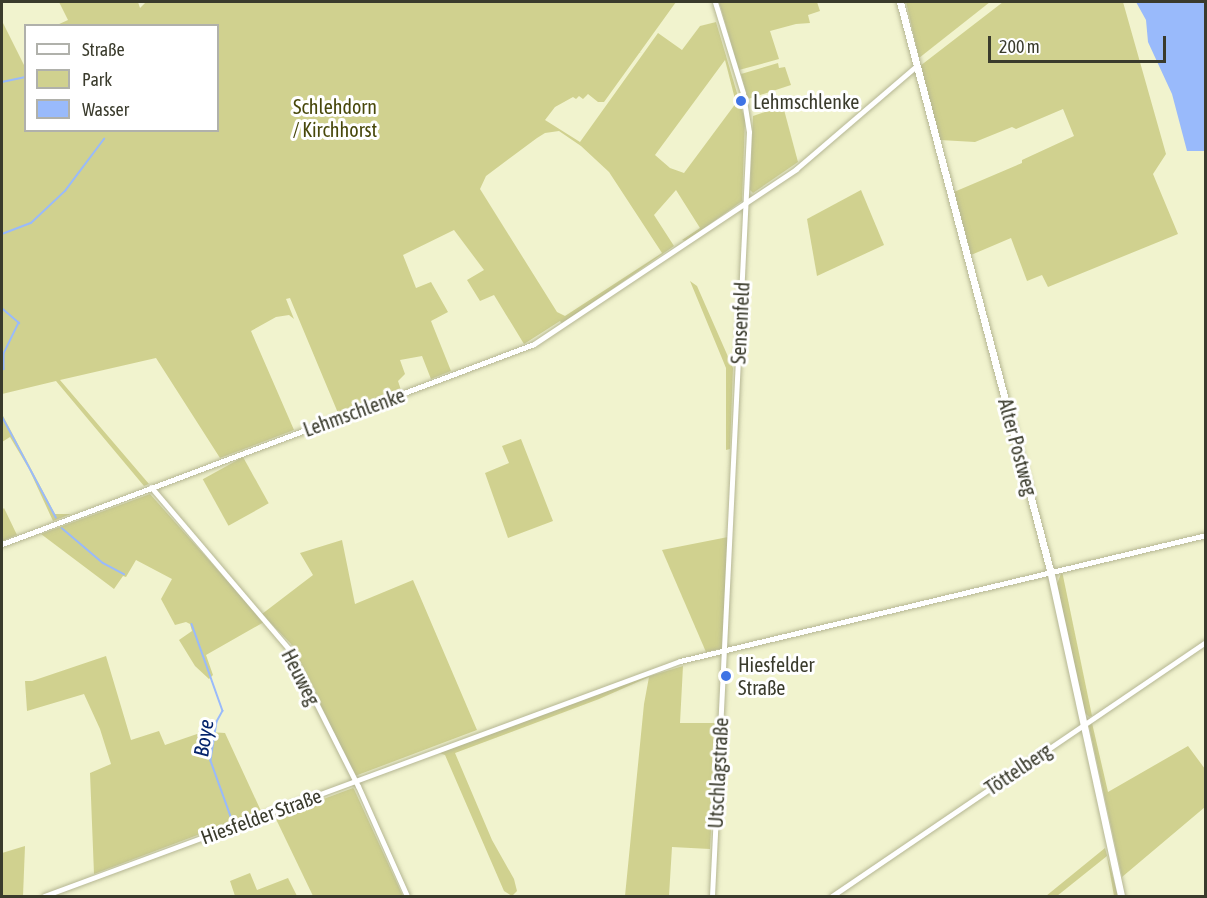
<!DOCTYPE html>
<meta charset="utf-8">
<style>
body{margin:0}
#map{position:relative;width:1207px;height:898px;overflow:hidden;background:#f1f3ce;font-family:"Asap Condensed",sans-serif}
div>[style]{position:absolute}
.green>*{inset:0;background:#d0d18f;transform-origin:0 0}
.water>*{inset:0;background:#99bafb}
.stream>*{height:1.5px;margin:-0.75px;padding:0 0.75px;transform-origin:0.75px;border-radius:0.75px;background:#99bafb}
.roads{filter:drop-shadow(0 0 2px #b5b693) drop-shadow(0 0 2px #b5b693)}
.street>*{height:5px;margin:-2.5px;padding:0 2.5px;transform-origin:2.5px;border-radius:2.5px;background:#fff}
.secondary>*{height:7px;margin:-3.5px;padding:0 3.5px;transform-origin:3.5px;border-radius:3.5px;background:#fff}
.dots>*{width:16px;height:16px;translate:-50% -50%;box-sizing:border-box;border:3px solid #fff;border-radius:50%}
span{translate:-50% -50%;white-space:nowrap;text-align:center;line-height:1.15;-webkit-text-stroke:6px #fff;paint-order:stroke}
.poi-label{font-size:20px;color:#3a3b2c}
.left{translate:0 -50%;text-align:left}
.park-label{font-size:20px;color:#48480b}
.street-label{font-size:20px;color:#3a3b2c}
.water-label{font-size:21px;color:#05246c;font-style:italic}
.frame{position:absolute;inset:0;border:3px solid #3a3b2c;pointer-events:none}
.legend{position:absolute;left:24px;top:24px;width:195px;height:108px;box-sizing:border-box;background:#fff;border:2px solid #b0b1ab;margin:0;padding:8px 10px;list-style:none;font-size:18px;color:#3a3b2c}
.legend li{display:flex;align-items:center;gap:12px;height:30px}
.legend b{width:30px;border:2px solid #b0b1ab}
.scale{position:absolute;left:988px;top:36px;width:178px;height:27px;box-sizing:border-box;border:3px solid #3a3b2c;border-top:0;padding-left:8px;font-size:18px;line-height:21px;white-space:nowrap;color:#3a3b2c;-webkit-text-stroke:4px #fff;paint-order:stroke}
</style>
<div id="map">
<div class="green">
<div style="clip-path:polygon(evenodd,59px 2px,138px 2px,140px 8px,146px 2px,676px 2px,604px 102px,598px 102px,588px 94px,583px 99px,579px 96px,576px 99px,573px 97px,555px 107px,545px 120px,580px 142px,658px 33px,682px 50px,700px 26px,716px 22px,745px 120px,742px 201px,686px 241px,682px 240px,700px 228px,676px 190px,654px 215px,674px 246px,562px 324px,560px 321px,524px 344px,494px 295px,480px 301px,467px 280px,484px 270px,454px 230px,403px 255px,416px 288px,431px 282px,448px 312px,431px 321px,451px 371px,431px 379px,422px 356px,400px 360px,405px 374px,398px 381px,401px 390px,338px 413px,290px 298px,286px 299px,294px 319px,289px 315px,276px 317px,251px 331px,294px 430px,220px 458px,156px 358px,60px 380px,149px 484px,144px 486px,56px 381px,2px 394px,2px 21px,25px 67px,26px 130px,218px 130px,218px 26px,57px 25px,68px 20px,59px 2px,725px 60px,736px 103px,684px 173px,670px 168px,655px 155px,725px 60px,59px 2px,559px 131px,581px 146px,609px 172px,662px 253px,565px 316px,557px 312px,480px 189px,486px 176px,537px 138px,545px 133px,559px 131px)"></div>
<div style="clip-path:polygon(719px 2px,817px 2px,820px 11px,808px 15px,810px 23px,796px 24px,770px 31px,779px 59px,739px 70px)"></div>
<div style="clip-path:polygon(906px 2px,990px 2px,919px 58px)"></div>
<div style="clip-path:polygon(1003px 2px,1123px 2px,1166px 154px,1153px 174px,1178px 234px,1048px 287px,1042px 275px,1027px 281px,1011px 238px,971px 255px,954px 192px,1022px 163px,1022px 160px,1074px 136px,1063px 109px,1016px 129px,1012px 127px,975px 142px,940px 140px,920px 66px)"></div>
<div style="clip-path:polygon(778px 63px,779px 68px,785px 67px,791px 85px,748px 99px,741px 74px)"></div>
<div style="clip-path:polygon(783px 106px,798px 162px,753px 193px,750px 190px,753px 116px)"></div>
<div style="clip-path:polygon(861px 190px,884px 245px,817px 276px,807px 219px)"></div>
<div style="clip-path:polygon(690px 281px,697px 286px,733px 368px,730px 449px,726px 450px,726px 368px)"></div>
<div style="clip-path:polygon(2px 414px,55px 514px,71px 514px,53px 521px,29px 469px,10px 437px,2px 442px)"></div>
<div style="clip-path:polygon(521px 439px,553px 521px,508px 538px,485px 473px,509px 463px,502px 446px)"></div>
<div style="left:243px;top:457px;width:53px;height:46px;rotate:61deg"></div>
<div style="clip-path:polygon(150px 494px,264px 622px,206px 655px,213px 675px,209px 679px,195px 666px,179px 640px,192px 631px,190px 624px,186px 622px,175px 625px,161px 599px,172px 579px,136px 560px,126px 577px,123px 576px,114px 589px,41px 534px)"></div>
<div style="clip-path:polygon(4px 508px,17px 535px,2px 541px,2px 510px)"></div>
<div style="clip-path:polygon(728px 537px,724px 648px,706px 652px,662px 550px)"></div>
<div style="clip-path:polygon(342px 540px,355px 604px,413px 580px,477px 730px,355px 776px,291px 644px,262px 614px,313px 575px,300px 553px)"></div>
<div style="clip-path:polygon(1062px 571px,1092px 716px,1089px 717px,1085px 713px,1057px 584px)"></div>
<div style="clip-path:polygon(106px 656px,131px 740px,159px 731px,165px 745px,197px 734px,209px 732px,225px 733px,261px 811px,94px 874px,90px 773px,111px 764px,100px 729px,84px 694px,27px 711px,25px 681px,32px 681px)"></div>
<div style="clip-path:polygon(683px 666px,680px 723px,717px 723px,710px 849px,672px 847px,669px 896px,625px 896px,644px 704px,649px 677px,599px 699px,455px 753px,492px 840px,514px 879px,517px 891px,512px 896px,504px 891px,445px 755px,439px 753px,648px 674px,650px 676px)"></div>
<div style="clip-path:polygon(1092px 723px,1108px 792px,1188px 746px,1205px 769px,1205px 807px,1122px 877px,1089px 726px)"></div>
<div style="clip-path:polygon(353px 788px,354px 789px,403px 896px,313px 896px,275px 817px)"></div>
<div style="clip-path:polygon(25px 846px,23px 896px,2px 896px,2px 853px)"></div>
<div style="clip-path:polygon(1105px 848px,1118px 896px,1114px 896px,1107px 856px,1057px 896px,1046px 896px)"></div>
<div style="clip-path:polygon(250px 873px,257px 890px,288px 878px,297px 896px,235px 896px,230px 881px)"></div>
</div>
<div class="water">
<div style="clip-path:polygon(1136px 2px,1205px 2px,1205px 151px,1187px 151px,1172px 94px,1148px 42px,1146px 20px)"></div>
</div>
<div class="stream">
<div style="left:2px;top:82px;width:25px;rotate:-12deg"></div>
<div style="left:2px;top:234px;width:31px;rotate:-21deg"></div>
<div style="left:31px;top:223px;width:47px;rotate:-43.3deg"></div>
<div style="left:65px;top:191px;width:65px;rotate:-53.1deg"></div>
<div style="left:2px;top:308px;width:23px;rotate:41deg"></div>
<div style="left:19px;top:323px;width:34px;rotate:116deg"></div>
<div style="left:4px;top:354px;width:15px;rotate:90deg"></div>
<div style="left:4px;top:369px;width:3px;rotate:135deg"></div>
<div style="left:2px;top:416px;width:115px;rotate:61.9deg"></div>
<div style="left:62px;top:528px;width:54px;rotate:40.5deg"></div>
<div style="left:103px;top:563px;width:24px;rotate:28deg"></div>
<div style="left:192px;top:624px;width:92px;rotate:70.4deg"></div>
<div style="left:223px;top:711px;width:13px;rotate:119deg"></div>
<div style="left:217px;top:722px;width:39px;rotate:99deg"></div>
<div style="left:211px;top:761px;width:65px;rotate:70.2deg"></div>
</div>
<div class="roads">
<div class="street">
<div style="left:151px;top:487px;width:213px;rotate:49.6deg"></div>
<div style="left:289px;top:649px;width:153px;rotate:63.3deg"></div>
<div style="left:358px;top:786px;width:120px;rotate:66deg"></div>
<div style="left:2px;top:544px;width:568px;rotate:-20.6deg"></div>
<div style="left:534px;top:344px;width:315px;rotate:-33.7deg"></div>
<div style="left:796px;top:169px;width:158px;rotate:-40.6deg"></div>
<div style="left:44px;top:896px;width:678px;rotate:-20.28deg"></div>
<div style="left:680px;top:661px;width:541px;rotate:-13.47deg"></div>
<div style="left:712px;top:896px;width:765px;rotate:-87.23deg"></div>
<div style="left:749px;top:132px;width:39px;rotate:-99deg"></div>
<div style="left:743px;top:93px;width:95px;rotate:-107.1deg"></div>
<div style="left:832px;top:896px;width:452px;rotate:-34.2deg"></div>
</div>
<div class="secondary">
<div style="left:900px;top:2px;width:587px;rotate:75.21deg"></div>
<div style="left:1050px;top:570px;width:334px;rotate:77.7deg"></div>
</div>
</div>
<div class="dots">
<div style="left:741px;top:101px;background:#3f74e5"></div>
<div style="left:726px;top:676px;background:#3f74e5"></div>
</div>
<div class="poi-label">
<span class="left" style="left:753px;top:101px">Lehmschlenke</span>
<span class="left" style="left:738px;top:676px">Hiesfelder<br>Straße</span>
</div>
<div class="park-label">
<span style="left:335px;top:118px">Schlehdorn<br>/ Kirchhorst</span>
</div>
<div class="street-label">
<span style="left:740px;top:323px;rotate:-87deg">Sensenfeld</span>
<span style="left:354px;top:412px;rotate:-20deg">Lehmschlenke</span>
<span style="left:1018px;top:447px;rotate:75deg">Alter Postweg</span>
<span style="left:301px;top:677px;rotate:63deg">Heuweg</span>
<span style="left:1018px;top:769px;rotate:-34deg">Töttelberg</span>
<span style="left:718px;top:773px;rotate:-87deg">Utschlagstraße</span>
<span style="left:261px;top:816px;rotate:-20deg">Hiesfelder Straße</span>
</div>
<div class="water-label">
<span style="left:203px;top:738px;rotate:-81deg">Boye</span>
</div>
<div class="frame"></div>
<ul class="legend">
<li><b style="height:8px;background:#fff"></b>Straße</li>
<li><b style="height:16px;background:#d0d18f"></b>Park</li>
<li><b style="height:16px;background:#99bafb"></b>Wasser</li>
</ul>
<div class="scale">200 m</div>
</div>
